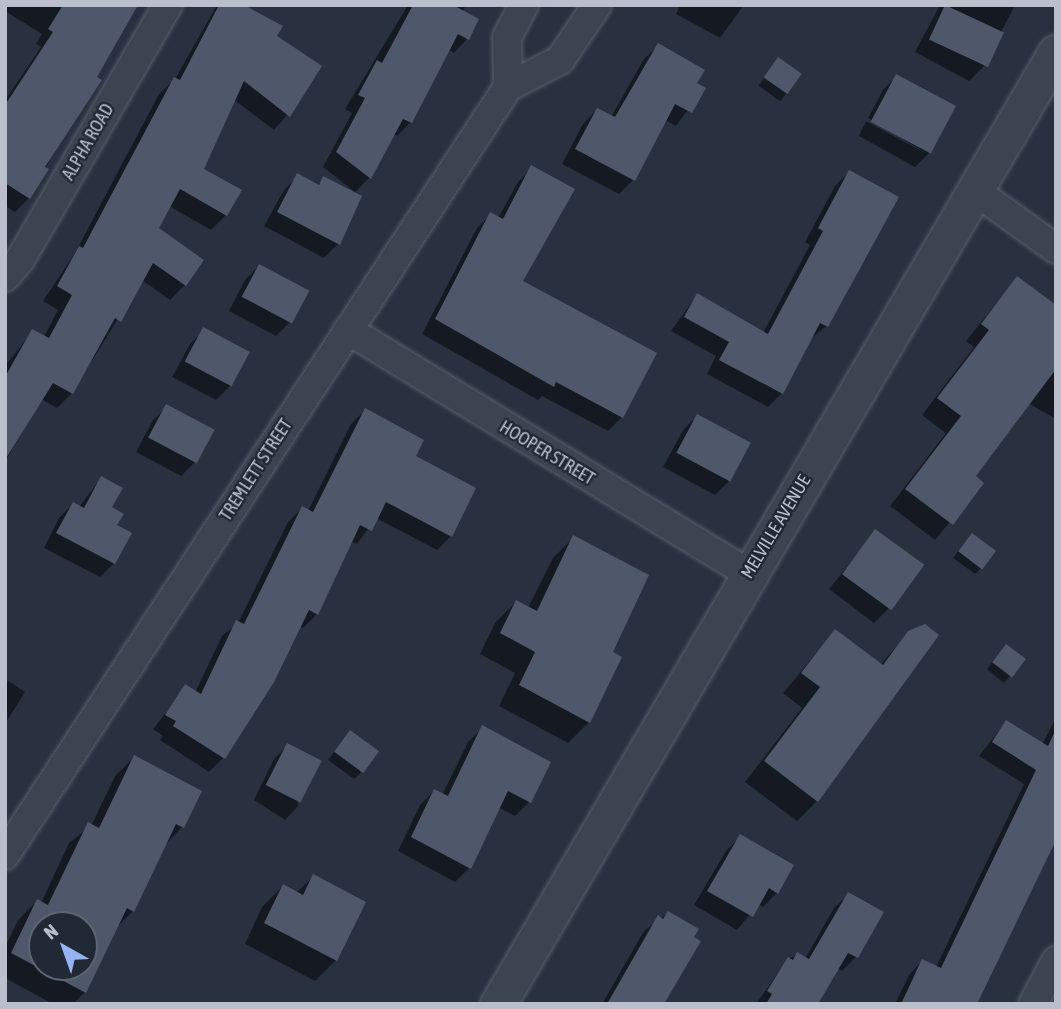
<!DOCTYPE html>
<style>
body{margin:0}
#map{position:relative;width:1061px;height:1009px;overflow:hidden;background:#293141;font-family:"Asap Condensed",sans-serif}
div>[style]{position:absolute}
.shadow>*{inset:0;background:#0007;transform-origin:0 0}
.building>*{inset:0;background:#4f586a;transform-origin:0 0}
.roads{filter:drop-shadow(0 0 2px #585f6b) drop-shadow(0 0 2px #585f6b)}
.minor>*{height:28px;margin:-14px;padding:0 14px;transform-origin:14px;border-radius:14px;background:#3d4451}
.tertiary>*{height:35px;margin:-17.5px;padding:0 17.5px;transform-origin:17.5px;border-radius:17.5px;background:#3d4451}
span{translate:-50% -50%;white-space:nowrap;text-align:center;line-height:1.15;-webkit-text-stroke:5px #212937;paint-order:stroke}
.street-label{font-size:18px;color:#babfcb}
.frame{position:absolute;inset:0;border:7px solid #babfcb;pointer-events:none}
.north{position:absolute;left:28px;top:911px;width:70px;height:70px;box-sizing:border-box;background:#212937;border:2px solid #5e6572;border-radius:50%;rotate:320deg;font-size:19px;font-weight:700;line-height:28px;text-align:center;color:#babfcb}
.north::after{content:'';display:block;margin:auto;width:24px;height:32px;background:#97b4f2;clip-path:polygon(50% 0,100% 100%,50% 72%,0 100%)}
</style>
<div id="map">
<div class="shadow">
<div style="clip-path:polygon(5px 5px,136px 5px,29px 198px,15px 212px,5px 206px,5px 100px,41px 47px,36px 44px,42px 34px,5px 11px)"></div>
<div style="clip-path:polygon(217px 5px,240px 5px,275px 36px,302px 98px,274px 130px,233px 99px,202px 170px,226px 215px,211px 230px,169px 206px,157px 229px,185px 285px,170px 300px,142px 280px,72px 393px,57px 408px,41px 399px,5px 462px,5px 366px,33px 331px,44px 337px,58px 310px,43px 301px,75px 253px,159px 94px,175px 79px)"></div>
<div style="clip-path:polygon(408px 5px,466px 5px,462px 12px,467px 39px,454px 53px,448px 49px,411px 122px,397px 136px,393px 134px,369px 178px,355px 192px,323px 167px,352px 113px,345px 109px)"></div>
<div style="clip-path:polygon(680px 5px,744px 5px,720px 38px,676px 14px)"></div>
<div style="clip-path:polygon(940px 5px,1015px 5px,983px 67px,969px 81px,915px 52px)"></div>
<div style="clip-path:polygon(658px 46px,703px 89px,676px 126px,665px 120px,633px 180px,619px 194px,562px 164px,583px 124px,597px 110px,611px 117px,644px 59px)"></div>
<div style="left:778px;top:59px;width:27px;height:33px;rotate:36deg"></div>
<div style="clip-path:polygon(897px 76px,929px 153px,915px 167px,859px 136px,866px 121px,927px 154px,868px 118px,883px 90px)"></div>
<div style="clip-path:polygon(532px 168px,521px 282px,622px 417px,608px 431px,542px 396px,538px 400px,422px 334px,477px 228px,491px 214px,498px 218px,518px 182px)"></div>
<div style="clip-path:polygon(849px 172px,827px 326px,810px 339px,782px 393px,768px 407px,707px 374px,716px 356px,671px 331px,697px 295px,763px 333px,810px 245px,805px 242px,835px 186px)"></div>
<div style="clip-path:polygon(298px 176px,317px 186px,324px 178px,338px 244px,324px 258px,264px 226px,284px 190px)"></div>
<div style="clip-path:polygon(259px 266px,306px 291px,290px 322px,276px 336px,229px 311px,245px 280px)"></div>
<div style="clip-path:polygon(1017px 278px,1056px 307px,1056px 419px,1028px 403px,973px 477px,982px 483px,935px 540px,890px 506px,946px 433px,922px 415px,974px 347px,966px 341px)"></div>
<div style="clip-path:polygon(204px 330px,230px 386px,216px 400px,172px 377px,190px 344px)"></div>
<div style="clip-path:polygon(167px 407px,195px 462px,181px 476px,136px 452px,153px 420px)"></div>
<div style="clip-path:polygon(365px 410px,414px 457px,451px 536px,437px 550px,376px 518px,357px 544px,350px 541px,317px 614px,303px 628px,299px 626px,223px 758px,209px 772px,160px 740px,163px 736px,153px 729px,186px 687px,195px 693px,222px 636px,238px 623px,288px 522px,302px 508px,308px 511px,351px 424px)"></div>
<div style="clip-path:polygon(697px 416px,729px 481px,715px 495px,663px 467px,683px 430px)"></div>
<div style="clip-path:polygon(101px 478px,115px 526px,129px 534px,114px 563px,100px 577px,44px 548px,59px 518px,73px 504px,79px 507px)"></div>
<div style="clip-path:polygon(876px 531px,888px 609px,874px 623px,829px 589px)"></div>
<div style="clip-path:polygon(574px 537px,610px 652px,589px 722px,568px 743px,499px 706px,515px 673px,480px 654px,495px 623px,516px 602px,528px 608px,553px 558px)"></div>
<div style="clip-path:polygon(965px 542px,981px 568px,975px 574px,953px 558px)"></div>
<div style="clip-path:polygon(835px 631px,880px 665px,909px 632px,937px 635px,817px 801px,797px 821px,745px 782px,802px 708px,783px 693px)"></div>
<div style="clip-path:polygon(999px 653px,1024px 660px,1004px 683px,987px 669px)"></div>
<div style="clip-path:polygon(5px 679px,25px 692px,5px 724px)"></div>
<div style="clip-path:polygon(1056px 717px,1056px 836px,975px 1004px,895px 1004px,909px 975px,922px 961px,936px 967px,1024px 784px,979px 756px,1006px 722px,1042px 745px)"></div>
<div style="clip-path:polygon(482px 728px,548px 763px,529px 802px,515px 816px,498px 807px,469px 868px,455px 882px,398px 851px,420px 805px,434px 791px,442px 795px,468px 742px)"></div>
<div style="clip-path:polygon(344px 739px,361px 773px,354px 779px,328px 760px)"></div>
<div style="clip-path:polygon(288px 745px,298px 806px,285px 820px,254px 800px,274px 759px)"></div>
<div style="clip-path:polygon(evenodd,134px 757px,199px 792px,182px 827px,164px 846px,133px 911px,115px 929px,85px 992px,73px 1004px,53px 1004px,5px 978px,5px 947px,18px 920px,37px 901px,41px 903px,69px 843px,91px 826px,115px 776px,134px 757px,42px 925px,84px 925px,84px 967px,42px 967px,42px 925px)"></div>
<div style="clip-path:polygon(740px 837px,777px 893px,763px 907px,758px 904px,737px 930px,694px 905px,726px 851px)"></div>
<div style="clip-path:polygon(314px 876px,336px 960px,315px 981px,245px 944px,262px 907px,283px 886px,296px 893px)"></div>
<div style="clip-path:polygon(848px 895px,882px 913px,856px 957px,842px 971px,837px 968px,816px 1004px,756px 1004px,788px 959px,797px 955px,805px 959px,834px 908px)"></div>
<div style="clip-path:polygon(668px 913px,662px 1004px,602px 1004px,644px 931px)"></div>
</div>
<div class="building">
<div style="clip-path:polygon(63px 5px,138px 5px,97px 77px,102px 80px,45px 167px,49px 169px,30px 199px,5px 183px,5px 105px,53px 32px,48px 29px)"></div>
<div style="clip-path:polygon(219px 5px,244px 5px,283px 26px,277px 36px,322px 66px,290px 117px,244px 81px,204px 169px,242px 190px,227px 216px,180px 189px,159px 228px,204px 260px,186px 286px,153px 263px,121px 322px,115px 318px,73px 394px,53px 383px,5px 460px,5px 377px,32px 329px,49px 338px,72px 295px,57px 286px,79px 246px,83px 248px,174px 77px,180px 80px)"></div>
<div style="clip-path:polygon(413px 5px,453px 5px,479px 19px,469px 40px,458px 34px,412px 123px,403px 119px,371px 179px,336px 152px,365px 98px,358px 95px,377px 60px,382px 63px)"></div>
<div style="left:945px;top:5px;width:65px;height:38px;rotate:25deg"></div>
<div style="clip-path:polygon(658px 43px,705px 70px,697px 83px,706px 88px,692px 113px,675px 104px,635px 181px,575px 149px,597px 108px,615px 117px)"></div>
<div style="left:778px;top:57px;width:29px;height:25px;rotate:35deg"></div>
<div style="left:896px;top:74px;width:68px;height:54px;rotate:28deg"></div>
<div style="clip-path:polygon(531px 165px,575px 189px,523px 281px,657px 353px,623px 418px,556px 382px,554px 387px,435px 319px,490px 212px,503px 219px)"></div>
<div style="clip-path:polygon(849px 170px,899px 197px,828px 327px,820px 323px,783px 394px,719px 360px,729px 342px,684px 317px,697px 293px,768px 334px,823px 231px,818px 228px)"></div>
<div style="clip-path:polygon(297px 173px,319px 185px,323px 176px,362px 196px,340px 245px,277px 212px)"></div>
<div style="left:259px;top:264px;width:57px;height:37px;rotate:28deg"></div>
<div style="clip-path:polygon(1017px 276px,1056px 305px,1056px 369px,976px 476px,984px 483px,953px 525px,905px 489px,961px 416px,937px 398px,989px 330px,981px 324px)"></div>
<div style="left:203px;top:327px;width:53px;height:39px;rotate:28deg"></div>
<div style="left:166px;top:404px;width:55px;height:38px;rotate:28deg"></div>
<div style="clip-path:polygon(365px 408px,424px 440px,416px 456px,476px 488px,452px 537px,386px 502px,372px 531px,360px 525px,318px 615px,309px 610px,274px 682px,225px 759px,173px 726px,176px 721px,165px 715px,185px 684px,201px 694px,236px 620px,244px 624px,302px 506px,313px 512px)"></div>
<div style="left:697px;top:414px;width:61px;height:44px;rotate:28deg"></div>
<div style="clip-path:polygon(101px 476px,123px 488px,112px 507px,124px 514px,117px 525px,132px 533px,115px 564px,56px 533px,73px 502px,84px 508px)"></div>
<div style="left:875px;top:529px;width:61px;height:56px;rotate:36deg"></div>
<div style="left:972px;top:533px;width:30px;height:23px;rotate:37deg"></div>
<div style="clip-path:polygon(573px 535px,649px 575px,613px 652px,622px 657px,590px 723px,519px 685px,535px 652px,500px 633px,516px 600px,537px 611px)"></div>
<div style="clip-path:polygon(925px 624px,939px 635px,818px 802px,764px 761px,820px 687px,801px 673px,835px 629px,883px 665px,908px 631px)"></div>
<div style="left:1006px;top:644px;width:25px;height:23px;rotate:37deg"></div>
<div style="clip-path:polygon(1006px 720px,1048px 746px,1056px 729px,1056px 840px,977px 1004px,901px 1004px,922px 959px,941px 968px,1036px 770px,992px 742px)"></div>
<div style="clip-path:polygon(482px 725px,551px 762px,531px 803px,508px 791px,471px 869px,411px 837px,434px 789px,448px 796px)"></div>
<div style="left:350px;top:730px;width:36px;height:27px;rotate:36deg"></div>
<div style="left:287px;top:743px;width:39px;height:47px;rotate:27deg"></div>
<div style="clip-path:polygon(evenodd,134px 755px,202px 791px,184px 828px,176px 824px,134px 912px,127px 908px,86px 993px,11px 953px,37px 899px,48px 905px,88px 822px,99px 828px,134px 755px,42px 925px,84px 925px,84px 967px,42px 967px,42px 925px)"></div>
<div style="clip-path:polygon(740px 834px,794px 865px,778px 894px,769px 888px,753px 917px,707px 891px)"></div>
<div style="clip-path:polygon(313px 874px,366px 902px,337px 961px,264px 923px,283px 884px,303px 895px)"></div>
<div style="clip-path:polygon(848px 892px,884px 912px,858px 958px,848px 953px,818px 1004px,766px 1004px,772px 994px,767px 991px,788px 957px,793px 960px,797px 952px,809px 959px)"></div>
<div style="clip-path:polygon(668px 911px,699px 929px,694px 937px,701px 941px,664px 1004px,607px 1004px,658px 915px,663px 919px)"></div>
</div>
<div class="roads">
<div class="minor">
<div style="left:508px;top:87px;width:50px;rotate:-91.1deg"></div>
<div style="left:507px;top:37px;width:36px;rotate:-62deg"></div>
<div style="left:974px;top:190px;width:101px;rotate:35.7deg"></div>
<div style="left:5px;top:277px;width:23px;rotate:-49deg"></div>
<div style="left:20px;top:260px;width:295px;rotate:-59.9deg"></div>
<div style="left:348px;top:330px;width:468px;rotate:31.3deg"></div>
<div style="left:5px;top:855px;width:918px;rotate:-56.78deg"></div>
<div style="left:508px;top:87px;width:59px;rotate:-27.4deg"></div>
<div style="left:560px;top:60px;width:66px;rotate:-56.1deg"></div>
<div style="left:1033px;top:1004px;width:49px;rotate:-61.9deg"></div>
</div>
<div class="tertiary">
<div style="left:498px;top:1004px;width:1103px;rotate:-59.62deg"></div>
</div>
</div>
<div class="street-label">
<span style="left:88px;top:142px;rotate:-60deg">ALPHA ROAD</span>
<span style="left:547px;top:453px;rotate:31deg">HOOPER STREET</span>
<span style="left:256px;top:470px;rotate:-57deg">TREMLETT STREET</span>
<span style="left:776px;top:527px;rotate:-59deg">MELVILLE AVENUE</span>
</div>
<div class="frame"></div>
<div class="north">N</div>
</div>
